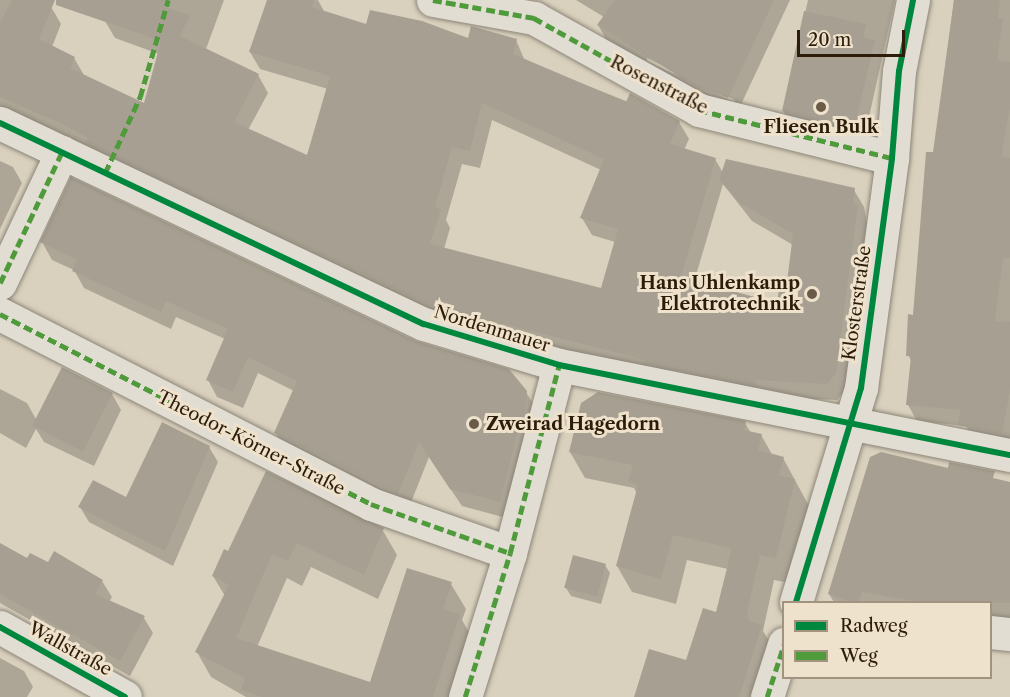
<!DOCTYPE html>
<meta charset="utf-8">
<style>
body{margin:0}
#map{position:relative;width:1010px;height:697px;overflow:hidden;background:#d9d0bd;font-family:"Libre Caslon Text",serif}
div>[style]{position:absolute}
.shadow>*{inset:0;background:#0003}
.building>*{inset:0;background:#a7a092;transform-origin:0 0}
.roads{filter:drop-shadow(0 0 2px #8c8578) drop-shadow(0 0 2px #8c8578)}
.minor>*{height:33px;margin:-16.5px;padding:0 16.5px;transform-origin:16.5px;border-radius:16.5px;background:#e2ddd3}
.quiet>*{height:4.5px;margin-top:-2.25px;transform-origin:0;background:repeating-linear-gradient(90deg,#4f9a3b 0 9px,transparent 0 13.5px)}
.cycleway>*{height:6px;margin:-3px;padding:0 3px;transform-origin:3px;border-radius:3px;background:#00873e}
.dots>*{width:16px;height:16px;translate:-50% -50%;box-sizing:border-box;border:3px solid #efe2cc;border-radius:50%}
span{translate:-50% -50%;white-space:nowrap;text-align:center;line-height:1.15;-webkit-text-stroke:6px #efe2cc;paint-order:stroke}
.street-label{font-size:18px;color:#2c1c09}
.poi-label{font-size:18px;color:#2c1c09;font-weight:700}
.right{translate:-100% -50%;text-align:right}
.left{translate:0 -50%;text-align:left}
.legend{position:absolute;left:782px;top:601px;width:210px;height:78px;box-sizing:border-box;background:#efe2cc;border:2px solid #a1937e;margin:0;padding:8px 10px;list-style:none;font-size:18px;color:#2c1c09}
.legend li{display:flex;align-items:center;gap:12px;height:30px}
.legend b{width:30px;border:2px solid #a1937e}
.scale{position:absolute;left:797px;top:30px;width:108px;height:27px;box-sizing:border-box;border:3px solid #2c1c09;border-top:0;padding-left:8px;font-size:18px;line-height:21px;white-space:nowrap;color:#2c1c09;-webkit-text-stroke:4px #efe2cc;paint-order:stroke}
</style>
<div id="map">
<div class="shadow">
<div style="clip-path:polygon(evenodd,0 0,36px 0,51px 7px,61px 24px,52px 47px,74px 58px,84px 75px,145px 105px,159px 54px,115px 38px,105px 21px,110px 0,224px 0,206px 49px,258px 75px,268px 93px,248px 130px,308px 157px,328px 89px,260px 69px,250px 52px,269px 0,318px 0,325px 13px,367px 25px,469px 40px,516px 40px,525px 61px,679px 122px,689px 139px,684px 150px,715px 159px,723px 173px,854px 190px,864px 207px,867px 223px,845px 390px,837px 400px,765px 397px,451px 323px,0 106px,0 0,492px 120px,601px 170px,582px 218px,592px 235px,615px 242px,602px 290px,444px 249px,450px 228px,446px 220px,462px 164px,480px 168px,492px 120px,0 0,723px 184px,752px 221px,793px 245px,787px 292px,778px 305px,694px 282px,723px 184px)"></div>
<div style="clip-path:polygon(evenodd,576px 0,790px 0,737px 113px,607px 41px,598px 25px,604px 17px,576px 0,647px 58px,735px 100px,734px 102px,647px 61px,647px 58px)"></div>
<div style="clip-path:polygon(808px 0,895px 0,863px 144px,792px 127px,783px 111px)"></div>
<div style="clip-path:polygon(954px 0,1010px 0,1010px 441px,970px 433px,966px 426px,917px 421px,908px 405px,912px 362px,908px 355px)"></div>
<div style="clip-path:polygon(0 161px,13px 167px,22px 183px,0 229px)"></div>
<div style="clip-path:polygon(42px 242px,415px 342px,526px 392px,537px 410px,510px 519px,462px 506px,429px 457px,408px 510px,286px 451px,276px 433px,294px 391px,258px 373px,243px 408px,217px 397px,208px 380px,225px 339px,176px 317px,171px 329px,84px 288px,74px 270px,52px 260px)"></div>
<div style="clip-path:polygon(0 389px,27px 403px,37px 421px,112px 394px,121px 410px,94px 466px,44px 442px,36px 429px,26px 448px,0 433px)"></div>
<div style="clip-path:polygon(745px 423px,751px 433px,761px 435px,773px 456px,783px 458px,809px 506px,790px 583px,774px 580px,763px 631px,776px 652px,762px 697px,635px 697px,687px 662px,717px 614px,728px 569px,687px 560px,676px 604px,632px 592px,617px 566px,637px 494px,634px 488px,585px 478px,570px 452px)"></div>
<div style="clip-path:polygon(209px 447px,218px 462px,173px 566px,89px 522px,80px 507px,127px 499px)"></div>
<div style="clip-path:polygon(1010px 484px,1010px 631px,990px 628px,990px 602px,834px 602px,829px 594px)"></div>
<div style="clip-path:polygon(382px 529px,397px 555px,378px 599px,311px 567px,302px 586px,287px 578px,257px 647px,371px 684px,451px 584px,466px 609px,462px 620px,474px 641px,456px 697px,246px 697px,211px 677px,197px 652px,225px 596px,213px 576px,229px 553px)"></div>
<div style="clip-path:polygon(0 544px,28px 560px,102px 581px,112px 597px,109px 602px,144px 618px,153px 633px,130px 676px,0 603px)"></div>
<div style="clip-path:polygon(605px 565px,610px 573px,601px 604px,571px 596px,566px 588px)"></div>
<div style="clip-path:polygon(0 658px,24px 671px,33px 687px,27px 697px,0 697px)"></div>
</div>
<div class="building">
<div style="clip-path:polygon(evenodd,12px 0,55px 0,39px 39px,75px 57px,70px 68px,144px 103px,161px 41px,56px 5px,56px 0,166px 0,163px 7px,190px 15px,180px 36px,259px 74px,234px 122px,307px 155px,330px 76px,249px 52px,267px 0,314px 0,312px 7px,366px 24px,370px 10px,422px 21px,468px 38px,471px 26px,517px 39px,513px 54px,626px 102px,630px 93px,680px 121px,670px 144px,716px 158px,681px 277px,777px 303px,779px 289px,786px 290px,793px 234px,740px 203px,719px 180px,726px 159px,855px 188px,853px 204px,858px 205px,836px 373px,827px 384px,756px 380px,755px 385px,643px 363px,646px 360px,431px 306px,85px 143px,88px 138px,62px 124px,0 97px,0 23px,12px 0,482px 103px,604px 159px,580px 218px,618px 229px,601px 288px,430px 244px,441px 209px,435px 207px,452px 147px,470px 151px,482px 103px)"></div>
<div style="clip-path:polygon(615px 0,774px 0,728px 98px,693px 85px,597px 25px)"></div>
<div style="clip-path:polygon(954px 0,1000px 0,998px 18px,1003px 19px,997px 60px,1010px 62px,1010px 108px,1001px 157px,1010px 158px,1010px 258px,1003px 258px,995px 321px,1010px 322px,1010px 390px,1002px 434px,957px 425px,961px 410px,906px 405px,911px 356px,906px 356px,908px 314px,913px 315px,926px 152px,933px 152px)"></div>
<div style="clip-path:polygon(804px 11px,866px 24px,863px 37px,875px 40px,854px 129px,782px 111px)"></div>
<div style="clip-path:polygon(71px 177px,416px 341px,509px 369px,527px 391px,524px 425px,518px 431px,500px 502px,450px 489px,419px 442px,398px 494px,274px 433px,297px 381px,248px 357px,233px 392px,206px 380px,228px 329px,166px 301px,161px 312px,72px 271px,77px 260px,40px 242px)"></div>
<div style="left:62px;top:367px;width:57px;height:66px;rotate:27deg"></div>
<div style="clip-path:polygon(598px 392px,746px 421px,744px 430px,762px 434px,758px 450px,784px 457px,779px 475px,795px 479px,776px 558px,760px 555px,747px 613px,749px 621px,762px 625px,739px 697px,634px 697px,649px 649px,686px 660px,703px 608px,716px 612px,732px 548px,673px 535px,661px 579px,616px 566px,638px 485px,628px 482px,633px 465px,569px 452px,581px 403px)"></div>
<div style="clip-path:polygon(162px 422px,210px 446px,165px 551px,78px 507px,93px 480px,126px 497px)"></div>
<div style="clip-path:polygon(881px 452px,948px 468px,949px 462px,995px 471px,993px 478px,1010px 482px,1010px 603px,926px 603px,862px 592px,858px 603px,854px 603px,828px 594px,870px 457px)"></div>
<div style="clip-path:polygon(266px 471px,384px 528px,364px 575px,297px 543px,288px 561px,272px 554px,236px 638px,370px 682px,407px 568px,452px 582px,443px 609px,460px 614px,433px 697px,262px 697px,241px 690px,245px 678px,195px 652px,229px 585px,212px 576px,224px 549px,228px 551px)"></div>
<div style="clip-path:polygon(0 543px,27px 558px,30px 553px,48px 562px,54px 551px,103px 580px,95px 594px,145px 616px,120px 661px,0 594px)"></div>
<div style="left:573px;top:555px;width:34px;height:34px;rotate:15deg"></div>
</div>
<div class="roads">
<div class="minor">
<div style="left:433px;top:0;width:103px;rotate:10.1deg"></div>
<div style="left:534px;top:18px;width:189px;rotate:29.1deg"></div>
<div style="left:699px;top:110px;width:199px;rotate:14deg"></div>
<div style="left:0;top:123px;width:469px;rotate:25.4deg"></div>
<div style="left:424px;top:324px;width:141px;rotate:16.9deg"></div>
<div style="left:559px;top:365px;width:460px;rotate:11.3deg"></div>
<div style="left:0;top:283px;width:145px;rotate:-64.7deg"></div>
<div style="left:0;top:314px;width:417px;rotate:27.1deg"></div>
<div style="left:371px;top:504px;width:147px;rotate:19.4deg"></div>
<div style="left:796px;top:602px;width:224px;rotate:-73.1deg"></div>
<div style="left:861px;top:388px;width:232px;rotate:-82.3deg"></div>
<div style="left:892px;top:158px;width:87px;rotate:-85.4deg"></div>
<div style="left:899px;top:71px;width:72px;rotate:-78.8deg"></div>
<div style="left:0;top:627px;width:143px;rotate:29.2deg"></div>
<div style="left:990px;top:632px;width:20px;rotate:6deg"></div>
<div style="left:465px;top:697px;width:151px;rotate:-72.6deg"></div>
<div style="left:510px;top:553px;width:194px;rotate:-75.4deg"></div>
<div style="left:767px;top:697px;width:56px;rotate:-72.2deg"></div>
</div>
</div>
<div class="quiet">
<div style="left:433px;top:0;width:103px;rotate:10.1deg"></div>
<div style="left:534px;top:18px;width:189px;rotate:29.1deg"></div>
<div style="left:699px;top:110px;width:199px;rotate:14deg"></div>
<div style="left:105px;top:173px;width:84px;rotate:-65.3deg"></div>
<div style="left:140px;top:97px;width:101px;rotate:-73.9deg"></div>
<div style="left:0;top:283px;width:145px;rotate:-64.7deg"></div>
<div style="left:0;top:314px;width:417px;rotate:27.1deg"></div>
<div style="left:371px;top:504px;width:147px;rotate:19.4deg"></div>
<div style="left:465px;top:697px;width:151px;rotate:-72.6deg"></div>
<div style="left:510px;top:553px;width:194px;rotate:-75.4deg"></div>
<div style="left:767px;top:697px;width:56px;rotate:-72.2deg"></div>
</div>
<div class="cycleway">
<div style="left:0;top:123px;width:469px;rotate:25.4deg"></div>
<div style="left:424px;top:324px;width:141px;rotate:16.9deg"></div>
<div style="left:559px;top:365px;width:460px;rotate:11.3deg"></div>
<div style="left:796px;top:602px;width:224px;rotate:-73.1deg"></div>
<div style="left:861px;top:388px;width:232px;rotate:-82.3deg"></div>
<div style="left:892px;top:158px;width:87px;rotate:-85.4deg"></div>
<div style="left:899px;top:71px;width:72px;rotate:-78.8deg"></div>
<div style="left:0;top:627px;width:143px;rotate:29.2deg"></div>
</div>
<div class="dots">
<div style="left:821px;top:107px;background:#695b48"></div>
<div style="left:812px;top:294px;background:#695b48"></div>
<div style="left:474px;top:424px;background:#695b48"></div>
</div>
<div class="street-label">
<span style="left:659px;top:85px;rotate:27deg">Rosenstraße</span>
<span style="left:857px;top:303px;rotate:-82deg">Klosterstraße</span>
<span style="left:492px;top:329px;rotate:17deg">Nordenmauer</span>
<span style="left:251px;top:443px;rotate:27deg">Theodor-Körner-Straße</span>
<span style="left:70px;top:649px;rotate:29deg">Wallstraße</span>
</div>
<div class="poi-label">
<span style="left:821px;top:127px">Fliesen Bulk</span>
<span class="right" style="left:800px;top:294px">Hans Uhlenkamp<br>Elektrotechnik</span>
<span class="left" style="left:486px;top:424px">Zweirad Hagedorn</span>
</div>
<ul class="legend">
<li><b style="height:8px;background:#00873e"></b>Radweg</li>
<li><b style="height:8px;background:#4f9a3b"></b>Weg</li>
</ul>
<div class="scale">20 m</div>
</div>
